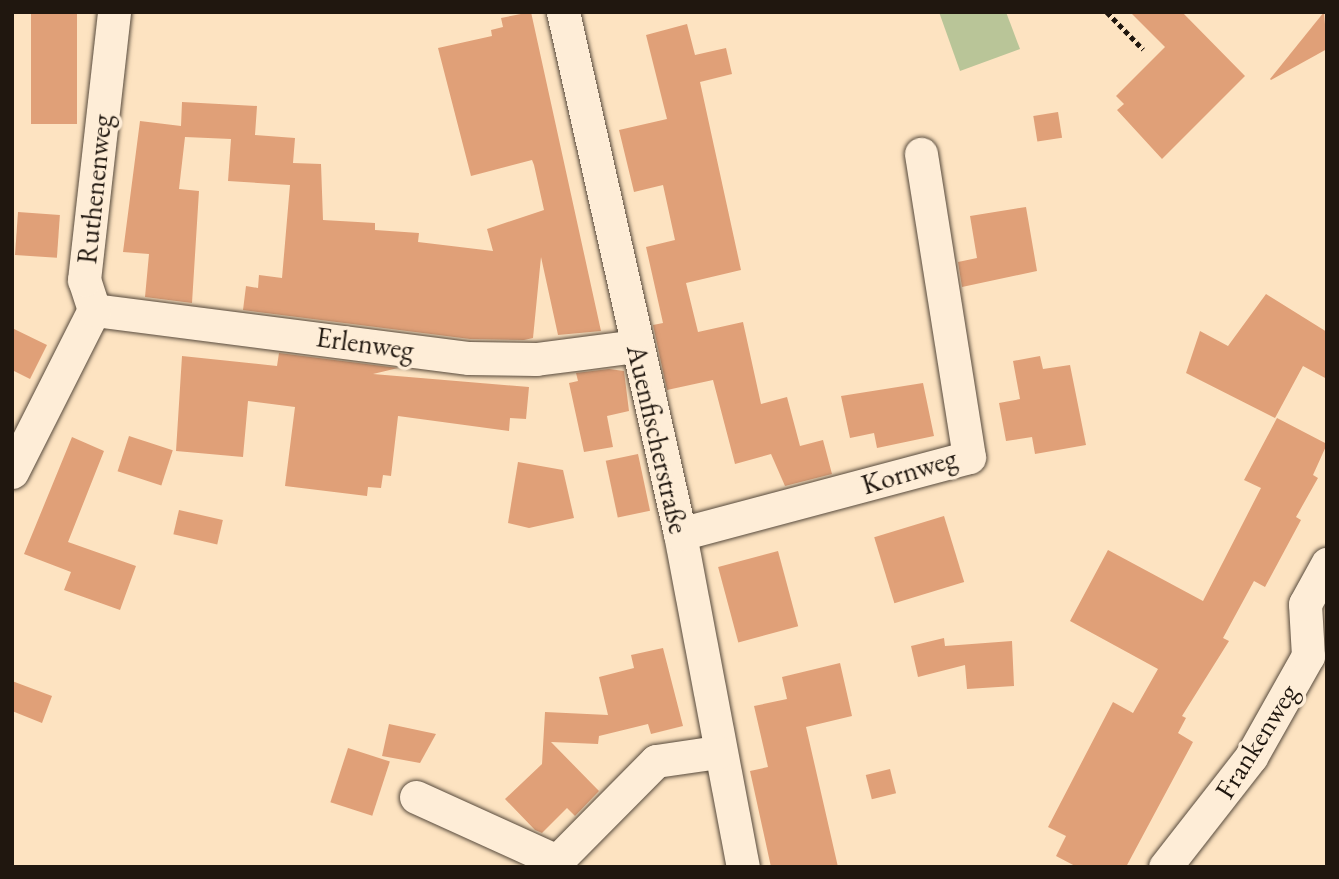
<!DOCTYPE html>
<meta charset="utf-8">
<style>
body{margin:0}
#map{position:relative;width:1339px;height:879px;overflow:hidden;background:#fde3c1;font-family:"EB Garamond",serif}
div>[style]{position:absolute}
.green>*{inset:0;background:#b9c598}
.building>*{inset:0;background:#e0a078;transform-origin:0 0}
.path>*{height:4.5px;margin-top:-2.25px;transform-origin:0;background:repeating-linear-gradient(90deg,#20170f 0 5px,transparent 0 8.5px)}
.roads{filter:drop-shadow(0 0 2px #574a3c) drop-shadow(0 0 2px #574a3c)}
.minor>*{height:33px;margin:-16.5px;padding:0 16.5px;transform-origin:16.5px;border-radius:16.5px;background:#feedd7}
span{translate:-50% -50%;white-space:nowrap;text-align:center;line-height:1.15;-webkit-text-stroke:7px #feedd7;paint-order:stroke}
.street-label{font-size:28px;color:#20170f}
.frame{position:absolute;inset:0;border:14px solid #20170f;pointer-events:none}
</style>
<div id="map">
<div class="green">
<div style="clip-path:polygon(939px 12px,1006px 12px,1020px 49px,960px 71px)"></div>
</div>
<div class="building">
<div style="left:31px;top:12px;width:46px;height:112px"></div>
<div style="clip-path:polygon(531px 12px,601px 331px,558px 335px,541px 257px,533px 338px,524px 340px,470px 339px,243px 310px,246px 286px,258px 288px,259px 275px,282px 278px,290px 185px,228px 181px,231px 139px,185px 137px,179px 189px,199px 191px,192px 303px,145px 297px,149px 254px,123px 252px,140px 121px,181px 126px,182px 102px,257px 106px,255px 135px,295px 138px,293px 163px,321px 164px,323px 220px,375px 223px,375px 230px,419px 233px,418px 242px,493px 251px,487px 229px,544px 210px,534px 165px,532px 160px,471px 176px,438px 48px,492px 36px,491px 30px,503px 27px,501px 18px)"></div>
<div style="clip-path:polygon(1130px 12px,1182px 12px,1245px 76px,1162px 159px,1117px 110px,1124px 104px,1116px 96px,1165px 47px)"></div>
<div style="clip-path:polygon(1324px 12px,1327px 49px,1271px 80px,1270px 79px)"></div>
<div style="clip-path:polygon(687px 24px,695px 55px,726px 48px,732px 74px,700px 82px,741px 270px,686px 283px,698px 332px,743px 322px,761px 404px,787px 397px,800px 446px,823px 440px,832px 474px,785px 486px,771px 454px,735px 464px,713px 380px,667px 390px,653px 325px,663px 323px,646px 247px,675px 240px,663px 185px,634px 192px,619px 130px,667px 119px,646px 35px)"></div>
<div style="left:1058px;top:112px;width:26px;height:25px;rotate:81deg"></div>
<div style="clip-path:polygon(1026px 207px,1037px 271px,962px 287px,958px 262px,977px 258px,970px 216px)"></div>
<div style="left:18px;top:212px;width:42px;height:43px;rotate:4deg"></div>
<div style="clip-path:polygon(1266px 294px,1327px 332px,1327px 379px,1303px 366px,1275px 418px,1186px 373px,1200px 331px,1228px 346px)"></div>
<div style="clip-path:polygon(12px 328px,47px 345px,30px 379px,12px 370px)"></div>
<div style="clip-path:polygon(279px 353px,398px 368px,373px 374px,529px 387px,526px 419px,510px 418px,509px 431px,398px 416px,391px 476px,383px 475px,381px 488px,368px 487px,367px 496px,285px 486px,295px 407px,248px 401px,243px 457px,176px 451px,182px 356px,277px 366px)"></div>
<div style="clip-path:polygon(1040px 356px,1043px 369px,1070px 365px,1086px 445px,1035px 454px,1032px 437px,1006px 441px,999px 403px,1020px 399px,1013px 361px)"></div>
<div style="clip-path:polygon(609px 369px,624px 371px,629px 411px,607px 416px,613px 447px,584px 452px,569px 383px,578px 381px,576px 373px)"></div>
<div style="clip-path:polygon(923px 383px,934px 436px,877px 448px,874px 433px,850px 438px,841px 396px)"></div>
<div style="clip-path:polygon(1277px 418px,1327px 444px,1313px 475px,1318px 478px,1296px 517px,1301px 520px,1265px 587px,1254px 581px,1223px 638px,1229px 641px,1182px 716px,1186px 718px,1178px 733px,1193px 742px,1126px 867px,1077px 867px,1056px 856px,1066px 836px,1048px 827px,1113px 702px,1133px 713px,1158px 669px,1070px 621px,1108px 550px,1203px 601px,1261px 488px,1244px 480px)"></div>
<div style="left:129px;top:436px;width:46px;height:37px;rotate:18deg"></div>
<div style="clip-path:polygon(72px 437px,104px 451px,68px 542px,136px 566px,120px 610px,64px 590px,71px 572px,24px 554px)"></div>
<div style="left:638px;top:454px;width:58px;height:33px;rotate:78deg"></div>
<div style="clip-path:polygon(518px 462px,563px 470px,574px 518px,529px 528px,508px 523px)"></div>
<div style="left:179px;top:510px;width:45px;height:25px;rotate:13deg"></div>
<div style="left:944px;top:516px;width:69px;height:73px;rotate:73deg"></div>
<div style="left:778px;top:551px;width:78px;height:62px;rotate:75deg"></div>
<div style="clip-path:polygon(944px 638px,945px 646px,1012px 641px,1014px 686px,967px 689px,965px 665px,918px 677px,911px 646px)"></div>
<div style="clip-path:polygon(663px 648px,683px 726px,651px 734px,648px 724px,599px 736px,598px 744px,551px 742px,599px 791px,575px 816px,567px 808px,542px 833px,535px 830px,505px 799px,542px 764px,545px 712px,608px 715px,599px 677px,634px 668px,631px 655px)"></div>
<div style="clip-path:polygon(840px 663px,852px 716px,806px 727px,838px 867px,771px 867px,750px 771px,768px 767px,754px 706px,787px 699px,782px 677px)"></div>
<div style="clip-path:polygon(12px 681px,52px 696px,42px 723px,12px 711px)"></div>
<div style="clip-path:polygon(389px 724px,436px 734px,420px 763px,382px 756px)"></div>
<div style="left:348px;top:748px;width:44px;height:57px;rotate:18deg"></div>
<div style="left:890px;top:769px;width:25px;height:25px;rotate:76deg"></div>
</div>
<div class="path">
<div style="left:1107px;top:12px;width:52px;rotate:45.8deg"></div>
</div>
<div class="roads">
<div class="minor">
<div style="left:563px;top:12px;width:535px;rotate:77.37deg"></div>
<div style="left:680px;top:534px;width:339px;rotate:79.3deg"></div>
<div style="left:94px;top:310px;width:378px;rotate:7.3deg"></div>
<div style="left:469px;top:358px;width:67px;rotate:0.9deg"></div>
<div style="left:536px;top:359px;width:101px;rotate:-7.4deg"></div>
<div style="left:12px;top:472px;width:182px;rotate:-63.2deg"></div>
<div style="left:94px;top:310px;width:32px;rotate:-108deg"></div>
<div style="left:84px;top:280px;width:270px;rotate:-83.6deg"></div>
<div style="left:680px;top:534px;width:299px;rotate:-14.9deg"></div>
<div style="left:969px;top:457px;width:307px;rotate:-99deg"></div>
<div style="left:416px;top:797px;width:153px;rotate:24.4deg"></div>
<div style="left:551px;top:867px;width:149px;rotate:-45.3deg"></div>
<div style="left:656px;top:761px;width:63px;rotate:-8.3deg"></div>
<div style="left:1165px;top:867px;width:140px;rotate:-52deg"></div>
<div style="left:1251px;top:757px;width:116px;rotate:-60.6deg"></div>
<div style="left:1308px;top:656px;width:52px;rotate:-93.3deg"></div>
<div style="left:1305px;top:604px;width:46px;rotate:-61.2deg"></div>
</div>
</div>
<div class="street-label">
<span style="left:94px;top:189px;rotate:-84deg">Ruthenenweg</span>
<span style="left:365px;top:343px;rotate:8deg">Erlenweg</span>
<span style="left:658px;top:439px;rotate:77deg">Auenfischerstraße</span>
<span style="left:909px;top:471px;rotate:-17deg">Kornweg</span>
<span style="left:1256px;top:741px;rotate:-58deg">Frankenweg</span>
</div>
<div class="frame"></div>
</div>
